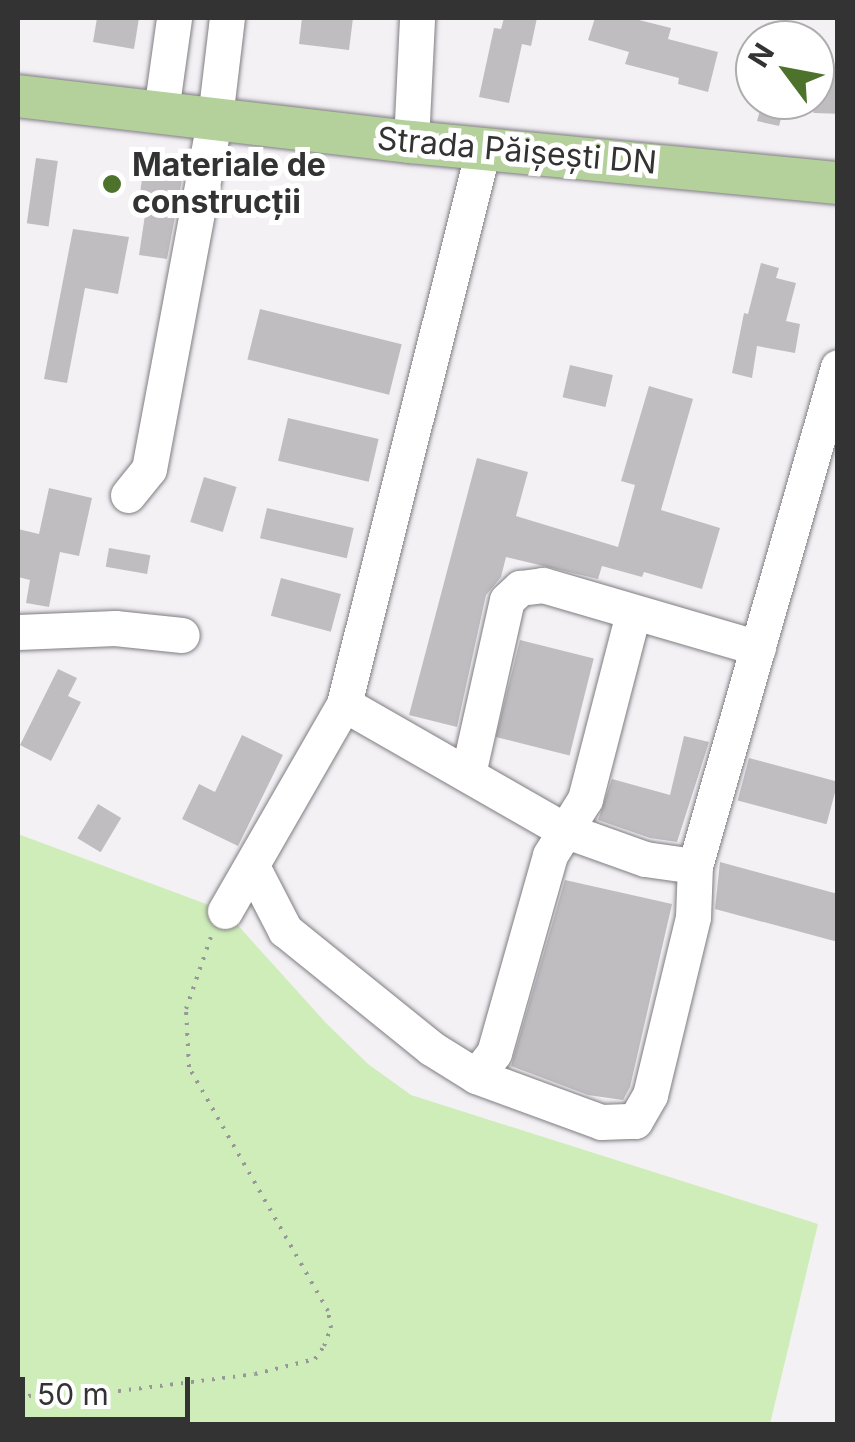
<!DOCTYPE html>
<meta charset="utf-8">
<style>
body{margin:0}
#map{position:relative;width:855px;height:1442px;overflow:hidden;background:#f4f1f5;font-family:Inter,sans-serif}
div>[style]{position:absolute}
.green>*{inset:0;background:#ceedb9}
.building>*{inset:0;background:#c0bdc1;transform-origin:0 0}
.path>*{height:4px;margin-top:-2px;transform-origin:0;background:repeating-linear-gradient(90deg,#989699 0 2.5px,transparent 0 10.5px)}
.roads{filter:drop-shadow(0 0 2px #7f7d81) drop-shadow(0 0 2px #7f7d81)}
.minor>*{height:35px;margin:-17.5px;padding:0 17.5px;transform-origin:17.5px;border-radius:17.5px;background:#fff}
.major>*{height:42px;margin:-21px;padding:0 21px;transform-origin:21px;border-radius:21px;background:#b4d19c}
.dots>*{width:28px;height:28px;translate:-50% -50%;box-sizing:border-box;border:5px solid #fff;border-radius:50%}
span{translate:-50% -50%;white-space:nowrap;text-align:center;line-height:1.15;-webkit-text-stroke:10px #fff;paint-order:stroke}
.street-label{font-size:32px;color:#343334}
.poi-label{font-size:32px;color:#343334;font-weight:700}
.left{translate:0 -50%;text-align:left}
.frame{position:absolute;inset:0;border:20px solid #343334;pointer-events:none}
.north{position:absolute;left:735px;top:20px;width:100px;height:100px;box-sizing:border-box;background:#fff;border:2px solid #aeadae;border-radius:50%;rotate:302deg;font-size:28px;font-weight:700;line-height:40px;text-align:center;color:#343334}
.north::after{content:'';display:block;margin:auto;width:35px;height:45px;background:#4d722c;clip-path:polygon(50% 0,100% 100%,50% 72%,0 100%)}
.scale{position:absolute;left:20px;top:1377px;width:170px;height:45px;box-sizing:border-box;border:5px solid #343334;border-top:0;padding-left:12px;font-size:30px;line-height:35px;white-space:nowrap;color:#343334;-webkit-text-stroke:8px #fff;paint-order:stroke}
</style>
<div id="map">
<div class="green">
<div style="clip-path:polygon(18px 834px,225px 911px,326px 1023px,368px 1064px,411px 1095px,818px 1224px,770px 1424px,18px 1424px)"></div>
</div>
<div class="building">
<div style="clip-path:polygon(97px 18px,139px 18px,134px 49px,93px 42px)"></div>
<div style="clip-path:polygon(302px 18px,353px 18px,349px 50px,299px 44px)"></div>
<div style="clip-path:polygon(504px 18px,537px 18px,531px 46px,522px 44px,509px 103px,479px 97px,494px 28px,501px 29px)"></div>
<div style="clip-path:polygon(595px 18px,631px 18px,671px 28px,668px 39px,718px 52px,708px 92px,678px 84px,679px 78px,625px 64px,629px 52px,588px 40px)"></div>
<div style="left:815px;top:66px;width:23px;height:47px;rotate:2deg"></div>
<div style="clip-path:polygon(763px 100px,786px 100px,779px 126px,757px 121px)"></div>
<div style="left:36px;top:158px;width:22px;height:66px;rotate:8deg"></div>
<div style="clip-path:polygon(144px 163px,184px 169px,167px 259px,139px 255px,148px 195px,140px 194px)"></div>
<div style="clip-path:polygon(73px 229px,129px 237px,118px 294px,85px 288px,67px 383px,44px 379px)"></div>
<div style="clip-path:polygon(761px 263px,779px 268px,776px 278px,796px 283px,786px 321px,800px 324px,795px 353px,757px 346px,752px 378px,732px 373px,744px 313px,748px 314px)"></div>
<div style="left:260px;top:309px;width:146px;height:52px;rotate:14deg"></div>
<div style="left:570px;top:365px;width:44px;height:33px;rotate:13deg"></div>
<div style="clip-path:polygon(649px 386px,693px 399px,661px 510px,720px 528px,702px 589px,644px 572px,642px 577px,602px 566px,598px 579px,506px 557px,501px 577px,486px 595px,457px 727px,409px 715px,477px 458px,528px 472px,516px 516px,618px 547px,635px 485px,621px 481px)"></div>
<div style="left:288px;top:418px;width:93px;height:44px;rotate:13deg"></div>
<div style="left:204px;top:477px;width:34px;height:47px;rotate:17deg"></div>
<div style="clip-path:polygon(49px 488px,92px 498px,79px 556px,60px 552px,49px 607px,26px 603px,30px 580px,18px 577px,18px 529px,39px 534px)"></div>
<div style="left:267px;top:508px;width:89px;height:31px;rotate:13deg"></div>
<div style="left:109px;top:548px;width:42px;height:19px;rotate:10deg"></div>
<div style="left:281px;top:578px;width:62px;height:39px;rotate:15deg"></div>
<div style="left:520px;top:640px;width:76px;height:100px;rotate:14deg"></div>
<div style="clip-path:polygon(58px 669px,77px 678px,68px 696px,81px 702px,51px 761px,20px 745px)"></div>
<div style="clip-path:polygon(242px 735px,283px 755px,238px 846px,182px 819px,199px 784px,215px 792px)"></div>
<div style="clip-path:polygon(684px 736px,709px 742px,677px 842px,650px 838px,598px 820px,612px 779px,670px 795px)"></div>
<div style="left:749px;top:758px;width:92px;height:44px;rotate:15deg"></div>
<div style="left:98px;top:804px;width:27px;height:40px;rotate:31deg"></div>
<div style="clip-path:polygon(720px 862px,838px 894px,838px 942px,715px 909px)"></div>
<div style="clip-path:polygon(565px 880px,672px 904px,630px 1087px,623px 1100px,588px 1095px,511px 1066px)"></div>
</div>
<div class="path">
<div style="left:18px;top:1396px;width:69px;rotate:-0.8deg"></div>
<div style="left:87px;top:1395px;width:169px;rotate:-7.1deg"></div>
<div style="left:255px;top:1374px;width:62px;rotate:-14deg"></div>
<div style="left:315px;top:1359px;width:16px;rotate:-55deg"></div>
<div style="left:324px;top:1346px;width:19px;rotate:-69deg"></div>
<div style="left:331px;top:1328px;width:17px;rotate:-100deg"></div>
<div style="left:328px;top:1311px;width:281px;rotate:-119.7deg"></div>
<div style="left:189px;top:1067px;width:58px;rotate:-93deg"></div>
<div style="left:186px;top:1009px;width:76px;rotate:-70.9deg"></div>
</div>
<div class="roads">
<div class="minor">
<div style="left:161px;top:111px;width:94px;rotate:-82deg"></div>
<div style="left:411px;top:142px;width:124px;rotate:-87.2deg"></div>
<div style="left:128px;top:495px;width:33px;rotate:-51deg"></div>
<div style="left:149px;top:469px;width:357px;rotate:-79.4deg"></div>
<div style="left:215px;top:118px;width:101px;rotate:-83.2deg"></div>
<div style="left:18px;top:632px;width:97px;rotate:-2.4deg"></div>
<div style="left:115px;top:628px;width:67px;rotate:6deg"></div>
<div style="left:344px;top:704px;width:254px;rotate:29.8deg"></div>
<div style="left:564px;top:830px;width:86px;rotate:19.7deg"></div>
<div style="left:645px;top:859px;width:50px;rotate:8deg"></div>
<div style="left:695px;top:866px;width:519px;rotate:-74.01deg"></div>
<div style="left:468px;top:774px;width:178px;rotate:-77.4deg"></div>
<div style="left:507px;top:600px;width:18px;rotate:-43deg"></div>
<div style="left:520px;top:588px;width:23px;rotate:-7deg"></div>
<div style="left:543px;top:585px;width:224px;rotate:16.3deg"></div>
<div style="left:253px;top:868px;width:70px;rotate:62.7deg"></div>
<div style="left:285px;top:930px;width:188px;rotate:38.9deg"></div>
<div style="left:431px;top:1048px;width:53px;rotate:31.9deg"></div>
<div style="left:476px;top:1076px;width:133px;rotate:20.2deg"></div>
<div style="left:601px;top:1122px;width:34px;rotate:-2deg"></div>
<div style="left:635px;top:1121px;width:30px;rotate:-60deg"></div>
<div style="left:650px;top:1095px;width:183px;rotate:-76.4deg"></div>
<div style="left:693px;top:917px;width:51px;rotate:-87.8deg"></div>
<div style="left:225px;top:911px;width:239px;rotate:-60.1deg"></div>
<div style="left:344px;top:704px;width:575px;rotate:-75.92deg"></div>
<div style="left:476px;top:1076px;width:29px;rotate:-52deg"></div>
<div style="left:494px;top:1053px;width:206px;rotate:-74.2deg"></div>
<div style="left:550px;top:855px;width:66px;rotate:-58deg"></div>
<div style="left:585px;top:799px;width:191px;rotate:-75.5deg"></div>
</div>
<div class="major">
<div style="left:18px;top:96px;width:396px;rotate:6.7deg"></div>
<div style="left:411px;top:142px;width:429px;rotate:5.5deg"></div>
</div>
</div>
<div class="dots">
<div style="left:112px;top:184px;background:#4d722c"></div>
</div>
<div class="street-label">
<span style="left:517px;top:151px;rotate:5deg">Strada Păișești DN</span>
</div>
<div class="poi-label">
<span class="left" style="left:132px;top:184px">Materiale de<br>construcții</span>
</div>
<div class="frame"></div>
<div class="north">N</div>
<div class="scale">50 m</div>
</div>
